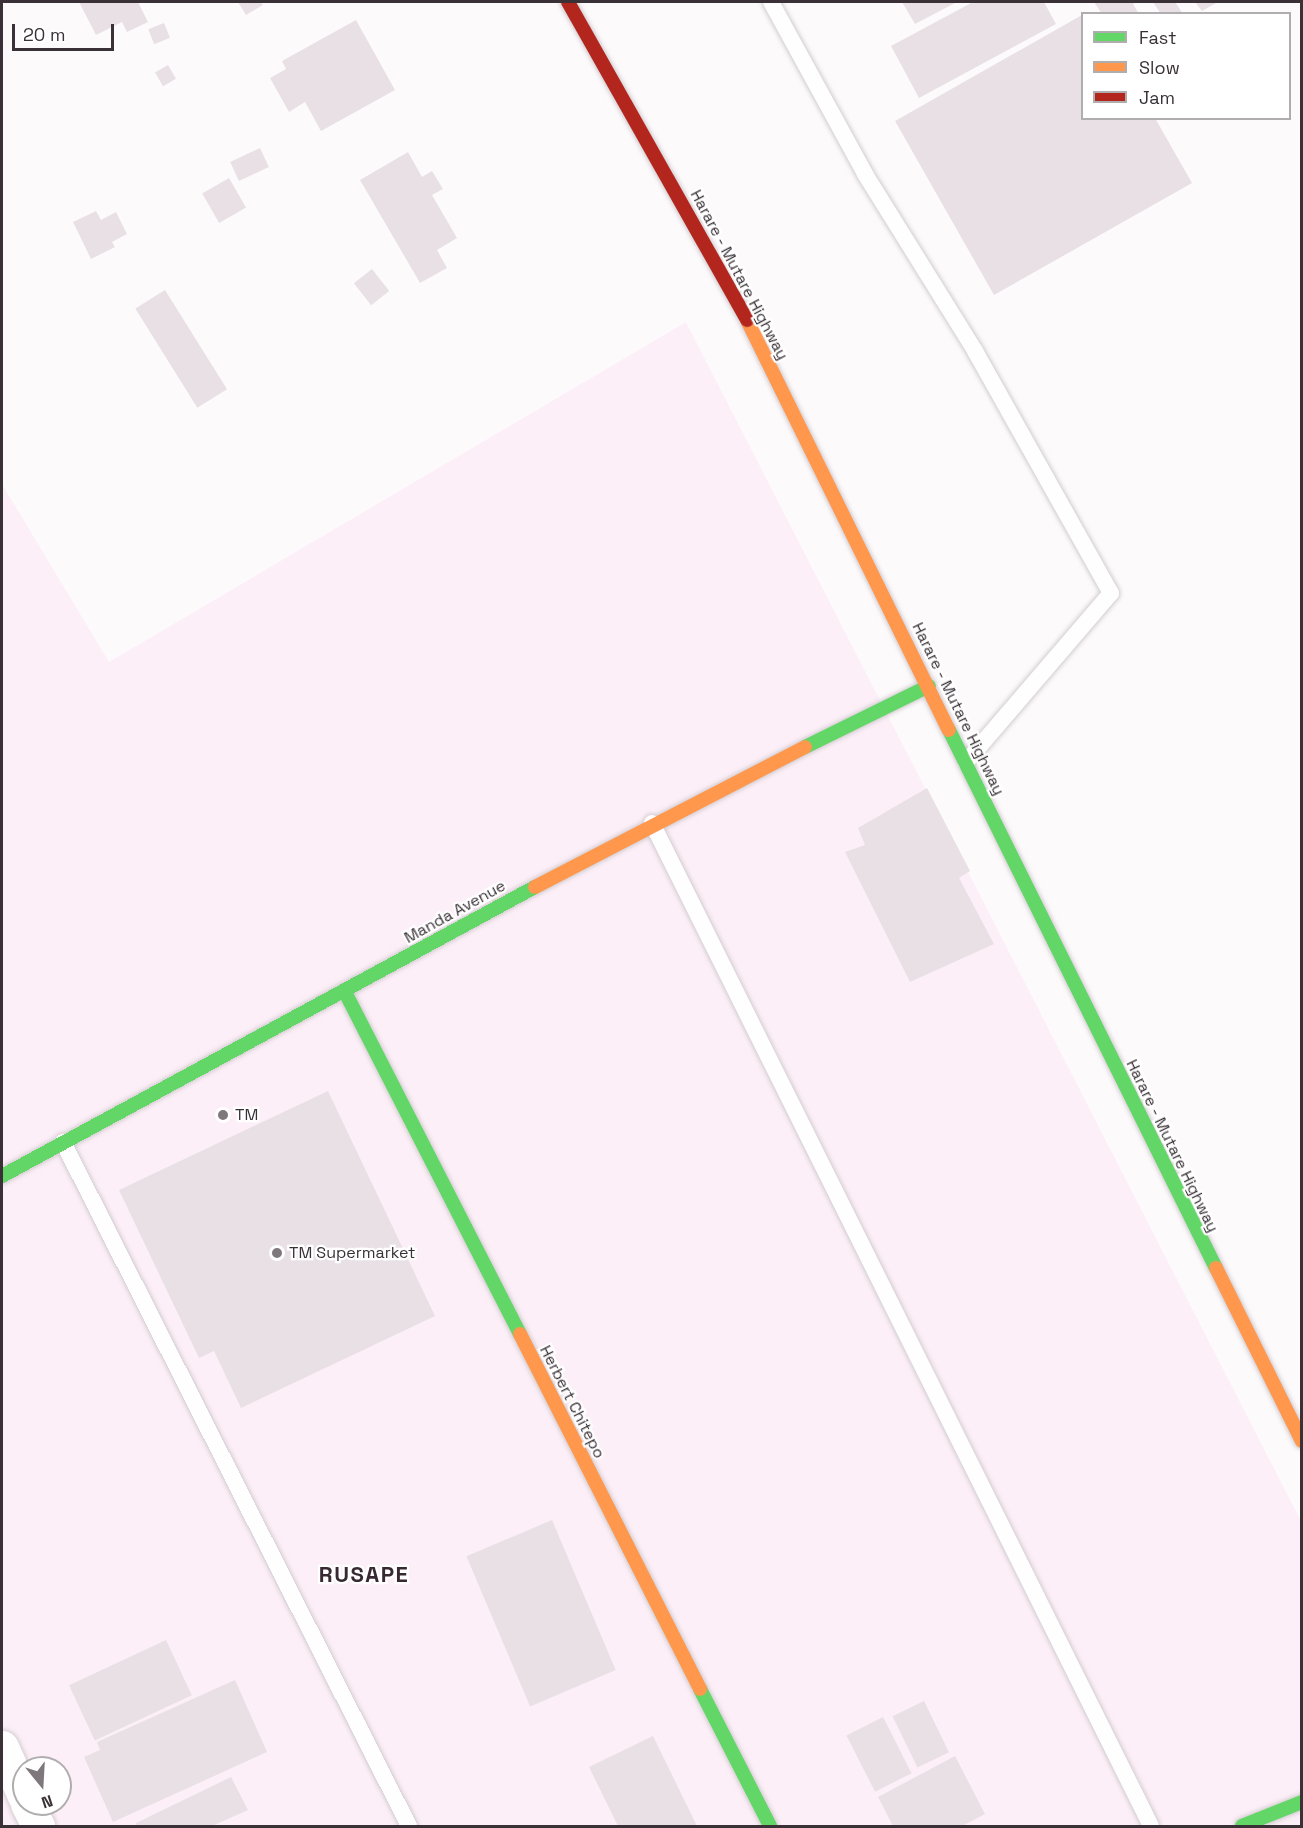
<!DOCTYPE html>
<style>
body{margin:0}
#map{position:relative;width:1303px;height:1828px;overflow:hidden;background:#fdfafc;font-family:"Space Grotesk",sans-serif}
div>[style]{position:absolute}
.built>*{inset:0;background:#fdeff8}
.building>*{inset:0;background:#e8e0e5;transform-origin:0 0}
.roads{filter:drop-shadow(0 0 2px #d2cdd0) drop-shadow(0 0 2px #d2cdd0)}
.lane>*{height:16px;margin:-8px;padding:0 8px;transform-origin:8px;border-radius:8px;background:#fffeff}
.street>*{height:33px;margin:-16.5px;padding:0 16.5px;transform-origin:16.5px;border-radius:16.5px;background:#fffeff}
.fast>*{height:14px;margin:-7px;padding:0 7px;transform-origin:7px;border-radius:7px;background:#63d668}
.slow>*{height:14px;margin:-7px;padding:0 7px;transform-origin:7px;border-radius:7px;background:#ff974d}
.jam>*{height:14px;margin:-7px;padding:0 7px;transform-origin:7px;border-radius:7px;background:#b3261e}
.dots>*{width:16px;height:16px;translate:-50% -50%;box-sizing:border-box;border:3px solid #fff;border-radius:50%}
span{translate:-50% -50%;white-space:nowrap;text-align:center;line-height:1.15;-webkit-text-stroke:4.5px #fff;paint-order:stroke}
.street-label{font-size:16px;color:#393136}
.poi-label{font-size:16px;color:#393136}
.left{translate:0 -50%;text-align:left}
.district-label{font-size:22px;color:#372832;font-weight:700;letter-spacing:1.5px}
.frame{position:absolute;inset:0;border:3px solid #393136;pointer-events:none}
.legend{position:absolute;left:1081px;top:12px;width:210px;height:108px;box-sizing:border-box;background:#fff;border:2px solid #b0adaf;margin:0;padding:8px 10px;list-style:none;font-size:18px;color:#393136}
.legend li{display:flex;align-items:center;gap:12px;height:30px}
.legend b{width:30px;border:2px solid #b0adaf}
.north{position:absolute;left:12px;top:1756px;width:60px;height:60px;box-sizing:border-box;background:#fff;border:2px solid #b0adaf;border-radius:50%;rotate:162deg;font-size:16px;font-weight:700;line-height:24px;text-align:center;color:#393136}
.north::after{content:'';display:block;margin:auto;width:21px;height:27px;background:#7e777b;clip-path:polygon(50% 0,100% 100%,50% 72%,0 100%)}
.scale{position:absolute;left:12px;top:24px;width:102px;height:27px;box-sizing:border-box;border:3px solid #393136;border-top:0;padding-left:8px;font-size:18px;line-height:21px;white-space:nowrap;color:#393136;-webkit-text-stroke:4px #fff;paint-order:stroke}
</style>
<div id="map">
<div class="built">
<div style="clip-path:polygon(evenodd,686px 322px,1301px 1521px,1301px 1826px,2px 1826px,2px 484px,109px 662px,686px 322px,24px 1768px,60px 1768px,60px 1804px,24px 1804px,24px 1768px)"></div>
</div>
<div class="building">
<div style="clip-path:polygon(79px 2px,138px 2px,148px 22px,127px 32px,122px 22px,96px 35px)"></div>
<div style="clip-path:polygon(238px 2px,261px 2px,263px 5px,246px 15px)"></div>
<div style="clip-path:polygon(902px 2px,957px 2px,915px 24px)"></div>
<div style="clip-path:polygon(973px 2px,1044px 2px,1056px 24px,919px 98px,891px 46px)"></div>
<div style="clip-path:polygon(1094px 2px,1137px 2px,1133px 4px,1139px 14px,1102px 14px)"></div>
<div style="clip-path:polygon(1153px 2px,1175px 2px,1183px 14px,1161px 14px)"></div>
<div style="clip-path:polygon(1195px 2px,1218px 2px,1202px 11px)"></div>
<div style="clip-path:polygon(1082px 15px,1082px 118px,1155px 118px,1192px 183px,994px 295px,895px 121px)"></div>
<div style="clip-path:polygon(356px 20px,395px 90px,321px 131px,305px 102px,289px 112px,270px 78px,286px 69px,282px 61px)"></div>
<div style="left:164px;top:23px;width:16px;height:17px;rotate:68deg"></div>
<div style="left:168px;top:65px;width:16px;height:15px;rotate:60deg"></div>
<div style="left:260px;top:148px;width:21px;height:33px;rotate:65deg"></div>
<div style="clip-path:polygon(408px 152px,422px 177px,432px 171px,443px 189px,432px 195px,457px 238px,437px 250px,447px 268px,420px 283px,360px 180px)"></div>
<div style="left:229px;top:178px;width:34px;height:31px;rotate:60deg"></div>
<div style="clip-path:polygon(96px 211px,101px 220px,116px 212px,127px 234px,112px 242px,115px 247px,91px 259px,73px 222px)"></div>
<div style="left:372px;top:269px;width:28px;height:23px;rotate:52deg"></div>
<div style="left:165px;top:290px;width:117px;height:35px;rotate:58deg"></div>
<div style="clip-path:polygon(927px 788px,970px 871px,959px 878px,994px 944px,910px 982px,845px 852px,865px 845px,858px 828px)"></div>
<div style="clip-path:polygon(328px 1091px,435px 1316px,241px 1408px,214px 1351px,199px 1358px,119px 1190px)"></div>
<div style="left:552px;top:1520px;width:163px;height:93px;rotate:67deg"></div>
<div style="left:166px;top:1640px;width:61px;height:107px;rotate:65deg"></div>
<div style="clip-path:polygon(235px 1680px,267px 1752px,113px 1822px,84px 1757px,100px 1750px,97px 1742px)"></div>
<div style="left:924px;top:1701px;width:57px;height:35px;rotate:64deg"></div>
<div style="left:883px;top:1717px;width:63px;height:41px;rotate:63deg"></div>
<div style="clip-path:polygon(653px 1736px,697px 1826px,618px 1826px,589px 1767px)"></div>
<div style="clip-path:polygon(955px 1756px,985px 1814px,962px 1826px,893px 1826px,878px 1797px)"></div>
<div style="clip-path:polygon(231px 1777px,248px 1810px,212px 1826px,137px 1826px,136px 1823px)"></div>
</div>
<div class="roads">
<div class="lane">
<div style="left:771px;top:2px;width:196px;rotate:61.3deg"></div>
<div style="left:865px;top:174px;width:208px;rotate:58.1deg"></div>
<div style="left:975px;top:351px;width:278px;rotate:60.7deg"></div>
<div style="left:1111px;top:593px;width:223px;rotate:130.6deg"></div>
<div style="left:652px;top:823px;width:1120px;rotate:63.55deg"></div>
<div style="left:63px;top:1142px;width:767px;rotate:63.17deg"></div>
</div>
<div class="street">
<div style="left:2px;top:1747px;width:54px;rotate:65.8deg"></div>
<div style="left:27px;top:1804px;width:25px;rotate:63deg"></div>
</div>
<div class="fast">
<div style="left:949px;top:730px;width:601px;rotate:63.61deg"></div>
<div style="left:805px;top:747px;width:138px;rotate:-26.2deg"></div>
<div style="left:345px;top:992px;width:384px;rotate:62.9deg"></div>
<div style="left:2px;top:1176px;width:606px;rotate:-28.47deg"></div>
<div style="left:700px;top:1689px;width:154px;rotate:62.9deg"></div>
<div style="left:1242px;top:1826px;width:65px;rotate:-21.8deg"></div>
</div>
<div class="slow">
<div style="left:747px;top:320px;width:457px;rotate:63.8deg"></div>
<div style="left:535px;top:887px;width:304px;rotate:-27.4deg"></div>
<div style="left:1216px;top:1268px;width:193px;rotate:63.6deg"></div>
<div style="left:520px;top:1334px;width:398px;rotate:63.1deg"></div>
</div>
<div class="jam">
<div style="left:568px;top:2px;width:365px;rotate:60.6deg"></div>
</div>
</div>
<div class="dots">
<div style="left:223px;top:1115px;background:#7e777b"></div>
<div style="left:277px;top:1253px;background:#7e777b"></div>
</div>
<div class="street-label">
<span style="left:739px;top:275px;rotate:62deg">Harare - Mutare Highway</span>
<span style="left:958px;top:709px;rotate:64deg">Harare - Mutare Highway</span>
<span style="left:455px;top:912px;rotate:-29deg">Manda Avenue</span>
<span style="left:1172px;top:1146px;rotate:64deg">Harare - Mutare Highway</span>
<span style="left:572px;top:1402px;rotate:63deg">Herbert Chitepo</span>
</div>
<div class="poi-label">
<span class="left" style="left:235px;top:1115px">TM</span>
<span class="left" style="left:289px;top:1253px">TM Supermarket</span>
</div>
<div class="district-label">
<span style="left:364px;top:1575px">RUSAPE</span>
</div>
<div class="frame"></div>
<ul class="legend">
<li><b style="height:8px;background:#63d668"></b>Fast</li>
<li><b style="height:8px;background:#ff974d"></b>Slow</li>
<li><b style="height:8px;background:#b3261e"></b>Jam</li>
</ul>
<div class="north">N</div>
<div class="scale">20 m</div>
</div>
